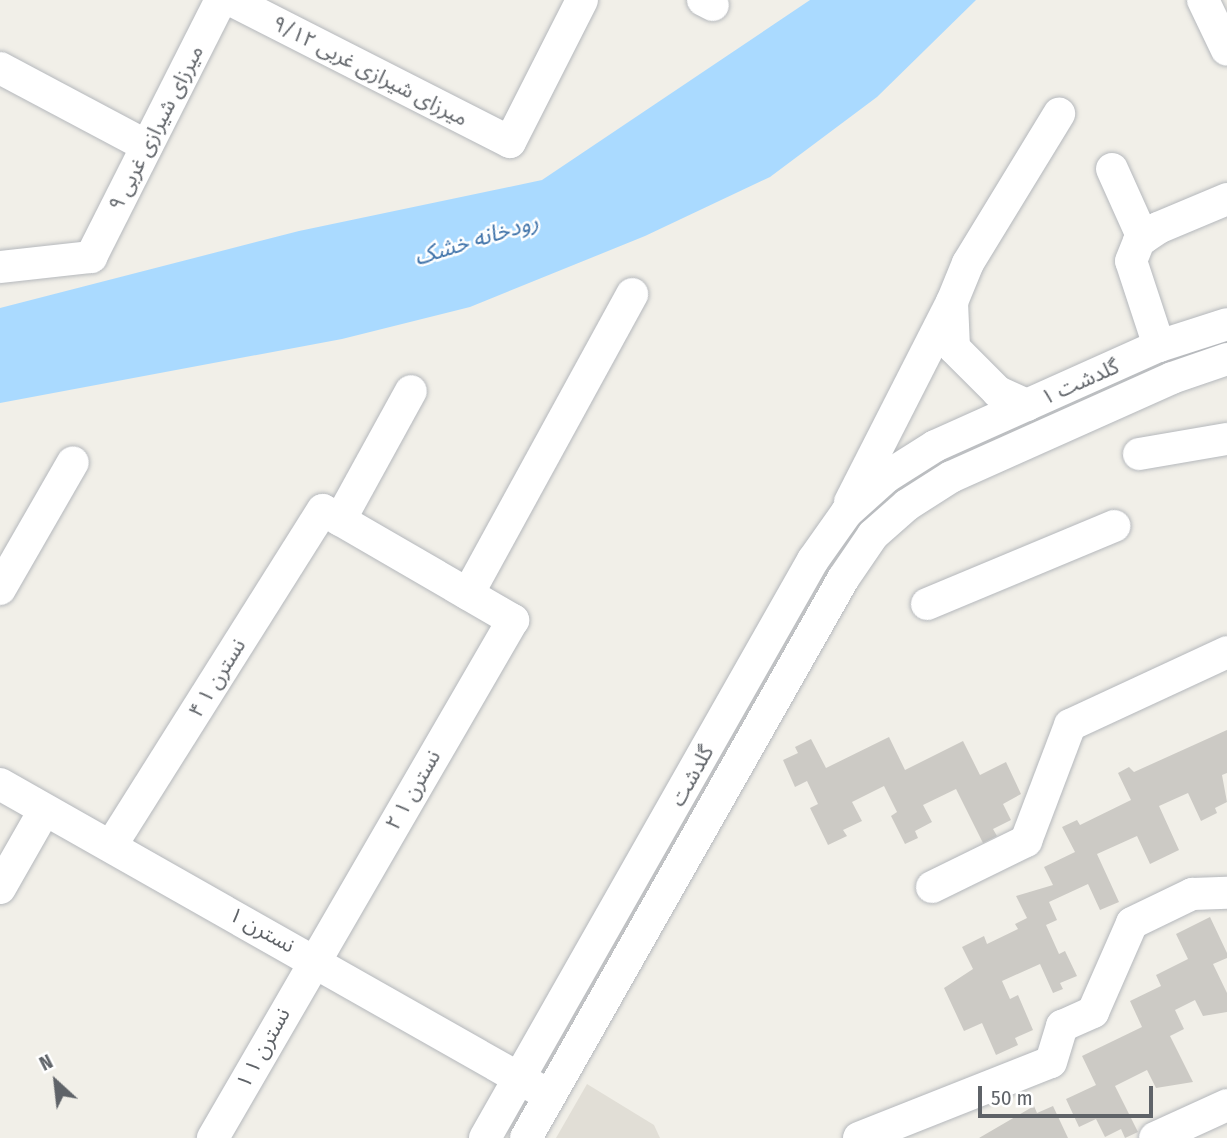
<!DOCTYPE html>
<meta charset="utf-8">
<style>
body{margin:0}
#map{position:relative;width:1227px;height:1138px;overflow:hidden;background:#f1efe8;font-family:"Fira Sans Condensed","Noto Sans Arabic",sans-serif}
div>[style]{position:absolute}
.education>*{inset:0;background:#e1ded6}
.water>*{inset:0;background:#aadaff}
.building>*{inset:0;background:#cccac5}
.roads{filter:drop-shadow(0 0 2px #b5b8bc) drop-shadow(0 0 2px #b5b8bc)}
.minor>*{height:32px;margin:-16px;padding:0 16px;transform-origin:16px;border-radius:16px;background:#fff}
span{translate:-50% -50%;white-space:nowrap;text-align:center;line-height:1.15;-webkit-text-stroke:5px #fff;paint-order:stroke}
.street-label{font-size:21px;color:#5f6368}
.water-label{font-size:23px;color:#4174aa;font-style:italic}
.north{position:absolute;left:21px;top:1047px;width:70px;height:70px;-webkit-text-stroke:5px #fff;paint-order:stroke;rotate:333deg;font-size:19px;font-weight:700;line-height:28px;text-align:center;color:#5f6368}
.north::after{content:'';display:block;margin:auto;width:24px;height:32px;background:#5f6368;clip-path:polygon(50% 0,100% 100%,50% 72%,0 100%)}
.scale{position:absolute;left:978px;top:1086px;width:175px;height:32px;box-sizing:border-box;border:4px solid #5f6368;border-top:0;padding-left:9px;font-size:21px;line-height:24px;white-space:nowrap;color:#5f6368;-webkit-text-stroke:5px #fff;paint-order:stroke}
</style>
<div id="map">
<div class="education">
<div style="clip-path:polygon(587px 1084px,654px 1125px,660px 1138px,556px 1138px)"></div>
</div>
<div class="water">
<div style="clip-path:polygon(810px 0,976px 0,877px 97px,770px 177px,645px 236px,470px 307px,342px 339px,0 403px,0 308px,299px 231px,542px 180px)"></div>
</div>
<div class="building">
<div style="clip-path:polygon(1227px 730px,1227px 773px,1222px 775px,1227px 802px,1215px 808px,1217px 813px,1201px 821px,1188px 793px,1159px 806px,1179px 850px,1150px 864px,1137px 836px,1097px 854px,1119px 902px,1100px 910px,1088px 884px,1049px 902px,1057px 920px,1046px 925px,1059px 954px,1065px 951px,1077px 976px,1060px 983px,1063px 989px,1053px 993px,1040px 964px,1002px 981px,1010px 999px,1018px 995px,1033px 1030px,1015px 1038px,1018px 1045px,996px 1055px,982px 1023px,964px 1031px,944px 988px,973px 969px,962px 947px,984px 936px,987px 944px,1018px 929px,1015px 924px,1027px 918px,1016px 896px,1053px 885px,1044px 867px,1075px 852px,1062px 827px,1077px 820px,1080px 825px,1131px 800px,1118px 773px,1129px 767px,1134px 772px)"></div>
<div style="clip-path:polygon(889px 737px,905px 770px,963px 741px,980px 775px,1006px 762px,1021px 794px,1003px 804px,1011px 820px,993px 829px,997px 836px,983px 843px,956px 789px,923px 805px,932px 822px,915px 831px,918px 838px,905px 844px,891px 816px,897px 812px,884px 786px,852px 802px,862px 821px,843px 830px,847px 836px,828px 845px,810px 808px,818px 804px,807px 781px,795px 787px,783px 760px,798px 753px,795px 747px,811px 739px,826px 768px)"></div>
<div style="clip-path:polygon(1210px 917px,1227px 953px,1227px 958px,1213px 964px,1227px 993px,1227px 1012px,1203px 1016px,1195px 1000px,1175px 1010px,1184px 1029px,1170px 1036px,1193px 1082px,1156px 1088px,1147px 1070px,1115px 1086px,1138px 1132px,1125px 1138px,1121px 1129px,1105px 1137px,1096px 1119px,1079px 1127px,1066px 1099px,1096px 1085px,1082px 1056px,1142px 1027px,1130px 1001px,1161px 986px,1156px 975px,1188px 959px,1176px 934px)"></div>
<div style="clip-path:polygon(1034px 1106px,1037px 1113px,1053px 1106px,1068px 1138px,979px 1138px)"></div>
</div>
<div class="roads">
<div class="minor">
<div style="left:231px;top:0;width:313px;rotate:27deg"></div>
<div style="left:510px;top:142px;width:159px;rotate:-63.1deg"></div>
<div style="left:703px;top:0;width:11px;rotate:27deg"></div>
<div style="left:1203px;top:0;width:55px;rotate:64.4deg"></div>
<div style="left:0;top:68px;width:166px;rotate:28deg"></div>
<div style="left:1112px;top:169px;width:76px;rotate:65.8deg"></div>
<div style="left:0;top:267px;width:92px;rotate:-6.3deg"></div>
<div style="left:91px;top:257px;width:288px;rotate:-63.2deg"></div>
<div style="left:1159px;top:346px;width:89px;rotate:-108.2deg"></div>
<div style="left:1131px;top:261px;width:22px;rotate:-68deg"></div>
<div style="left:1139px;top:241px;width:23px;rotate:-34deg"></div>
<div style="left:1158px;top:228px;width:75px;rotate:-22.8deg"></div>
<div style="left:1027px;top:405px;width:32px;rotate:-156deg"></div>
<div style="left:998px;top:392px;width:62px;rotate:-135deg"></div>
<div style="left:954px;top:348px;width:46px;rotate:-92.5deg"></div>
<div style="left:952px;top:302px;width:42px;rotate:-67.7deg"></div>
<div style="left:968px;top:263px;width:175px;rotate:-58.6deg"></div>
<div style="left:1139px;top:454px;width:89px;rotate:-9.7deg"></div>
<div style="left:850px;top:502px;width:225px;rotate:-63deg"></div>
<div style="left:340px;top:520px;width:147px;rotate:-61.2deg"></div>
<div style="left:0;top:589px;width:146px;rotate:-60.1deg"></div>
<div style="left:468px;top:594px;width:342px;rotate:-61.3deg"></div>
<div style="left:927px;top:604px;width:203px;rotate:-22.6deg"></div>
<div style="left:0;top:784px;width:618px;rotate:29.55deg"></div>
<div style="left:111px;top:846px;width:397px;rotate:-57.8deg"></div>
<div style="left:323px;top:510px;width:220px;rotate:30.1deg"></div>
<div style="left:513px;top:620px;width:599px;rotate:120.08deg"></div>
<div style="left:932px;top:887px;width:105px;rotate:-26.1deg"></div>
<div style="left:1026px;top:841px;width:124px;rotate:-69.2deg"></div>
<div style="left:1070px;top:725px;width:173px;rotate:-24.9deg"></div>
<div style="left:0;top:888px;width:89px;rotate:-60.3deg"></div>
<div style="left:485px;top:1138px;width:665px;rotate:-60.43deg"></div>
<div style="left:813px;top:560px;width:59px;rotate:-54.7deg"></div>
<div style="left:847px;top:512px;width:52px;rotate:-41.9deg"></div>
<div style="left:886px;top:477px;width:58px;rotate:-32.3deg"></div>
<div style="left:935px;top:446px;width:245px;rotate:-24.1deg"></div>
<div style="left:1159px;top:346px;width:71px;rotate:-17.9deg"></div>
<div style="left:526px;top:1138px;width:643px;rotate:-60.44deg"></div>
<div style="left:843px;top:579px;width:53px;rotate:-55.7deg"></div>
<div style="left:873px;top:535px;width:45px;rotate:-41.4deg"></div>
<div style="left:907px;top:505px;width:52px;rotate:-32.5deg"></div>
<div style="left:951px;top:477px;width:242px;rotate:-24.1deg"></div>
<div style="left:1172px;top:378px;width:58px;rotate:-19.1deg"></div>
<div style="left:859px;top:1138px;width:206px;rotate:-21.6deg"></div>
<div style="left:1051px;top:1062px;width:38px;rotate:-73deg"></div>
<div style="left:1062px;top:1026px;width:34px;rotate:-24deg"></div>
<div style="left:1093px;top:1012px;width:97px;rotate:-66.3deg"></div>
<div style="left:1132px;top:923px;width:67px;rotate:-25.8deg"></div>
<div style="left:1192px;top:894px;width:35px;rotate:-2deg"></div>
<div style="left:1155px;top:1138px;width:79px;rotate:-24.6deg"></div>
</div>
</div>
<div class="street-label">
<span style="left:370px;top:71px;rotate:27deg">۹/۱۲ میرزای شیرازی غربی</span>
<span style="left:156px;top:128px;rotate:-63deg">میرزای شیرازی غربی ۹</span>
<span style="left:1080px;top:382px;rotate:-24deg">گلدشت ۱</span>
<span style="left:217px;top:678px;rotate:-58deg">۴ نسترن ۱</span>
<span style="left:692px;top:776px;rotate:-61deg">گلدشت</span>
<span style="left:413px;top:790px;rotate:-60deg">۲ نسترن ۱</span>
<span style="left:262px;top:930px;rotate:29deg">نسترن ۱</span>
<span style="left:263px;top:1048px;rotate:-61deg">۱ نسترن ۱</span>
</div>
<div class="water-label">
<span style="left:476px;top:239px;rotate:-17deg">رودخانه خشک</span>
</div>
<div class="north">N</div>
<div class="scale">50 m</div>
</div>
